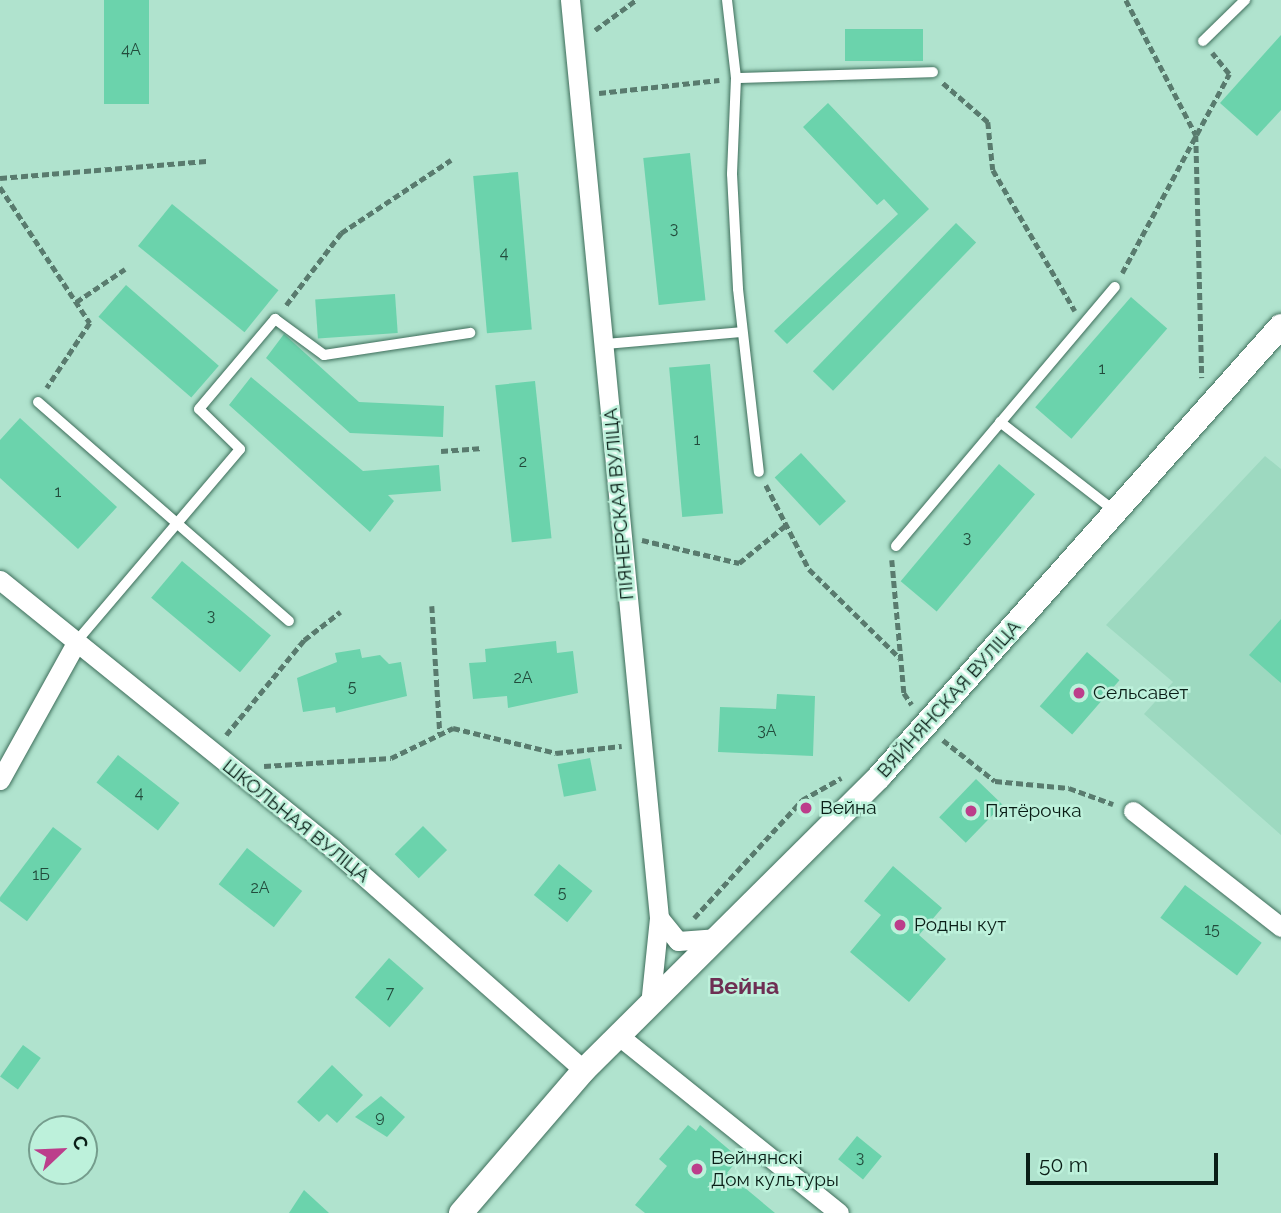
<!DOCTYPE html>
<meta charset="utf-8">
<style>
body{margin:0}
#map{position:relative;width:1281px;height:1213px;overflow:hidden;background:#b0e3ce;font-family:Raleway,sans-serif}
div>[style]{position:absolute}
.built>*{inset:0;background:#9dd9c0}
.building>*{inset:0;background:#6bd3ac;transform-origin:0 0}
.path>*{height:4.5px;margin-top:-2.25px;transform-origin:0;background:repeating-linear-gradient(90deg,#597b6e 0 7px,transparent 0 10.5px)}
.roads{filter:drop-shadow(0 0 2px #3e6e5b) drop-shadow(0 0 2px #3e6e5b)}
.service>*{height:10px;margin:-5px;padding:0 5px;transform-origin:5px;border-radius:5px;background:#fff}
.minor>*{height:19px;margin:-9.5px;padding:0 9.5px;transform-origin:9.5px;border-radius:9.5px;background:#fff}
.tertiary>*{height:24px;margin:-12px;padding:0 12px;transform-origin:12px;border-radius:12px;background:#fff}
.dots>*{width:19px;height:19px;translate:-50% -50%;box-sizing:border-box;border:4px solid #bdf1db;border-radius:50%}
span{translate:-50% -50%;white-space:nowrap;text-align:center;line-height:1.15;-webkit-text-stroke:5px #bdf1db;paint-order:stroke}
.number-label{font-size:16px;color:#224b3c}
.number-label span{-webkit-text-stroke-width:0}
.street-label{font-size:19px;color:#0a1e17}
.poi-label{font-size:19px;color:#0a1e17}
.left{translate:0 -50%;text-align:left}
.quarter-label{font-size:23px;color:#6e2f53;font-weight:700}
.north{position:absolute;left:28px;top:1115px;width:70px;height:70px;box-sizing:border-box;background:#bdf1db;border:2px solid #759d8d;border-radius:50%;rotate:67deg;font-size:19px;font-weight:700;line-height:28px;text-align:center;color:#0a1e17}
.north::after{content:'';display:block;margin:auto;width:24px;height:32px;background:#bc3e8b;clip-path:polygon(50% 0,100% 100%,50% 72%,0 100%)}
.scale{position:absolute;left:1026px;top:1153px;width:192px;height:32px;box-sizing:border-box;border:4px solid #0a1e17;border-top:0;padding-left:9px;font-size:21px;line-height:24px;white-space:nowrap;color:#0a1e17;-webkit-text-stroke:5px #bdf1db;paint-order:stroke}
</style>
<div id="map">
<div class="built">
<div style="clip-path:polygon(1265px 456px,1281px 469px,1281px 835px,1144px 714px,1173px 682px,1106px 625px)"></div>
</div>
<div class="building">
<div style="left:104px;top:0;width:45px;height:104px"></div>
<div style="left:923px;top:29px;width:32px;height:78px;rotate:90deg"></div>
<div style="clip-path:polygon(1281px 35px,1281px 110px,1257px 136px,1220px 103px)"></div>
<div style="clip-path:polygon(828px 103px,929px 209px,787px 344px,774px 331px,898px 214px,884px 199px,877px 205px,803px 127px)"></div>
<div style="left:690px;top:153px;width:148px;height:47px;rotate:84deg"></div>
<div style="left:518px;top:172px;width:158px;height:45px;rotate:85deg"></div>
<div style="left:172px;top:204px;width:137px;height:54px;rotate:39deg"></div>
<div style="left:956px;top:223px;width:28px;height:206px;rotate:44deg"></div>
<div style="left:126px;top:285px;width:123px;height:42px;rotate:41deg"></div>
<div style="left:395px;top:294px;width:39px;height:80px;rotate:86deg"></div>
<div style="left:1131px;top:297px;width:48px;height:146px;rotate:41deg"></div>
<div style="clip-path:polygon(284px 334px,359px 402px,444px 406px,443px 437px,350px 433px,266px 358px)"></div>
<div style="left:710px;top:364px;width:150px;height:41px;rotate:85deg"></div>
<div style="clip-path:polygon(251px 377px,363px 471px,439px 465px,441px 491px,388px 495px,394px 501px,370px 532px,229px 405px)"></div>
<div style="left:535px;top:381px;width:158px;height:40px;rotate:84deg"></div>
<div style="clip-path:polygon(20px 418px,117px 507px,78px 549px,0 478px,0 440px)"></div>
<div style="left:801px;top:453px;width:66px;height:36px;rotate:47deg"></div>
<div style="left:999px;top:464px;width:47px;height:153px;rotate:40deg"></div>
<div style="left:182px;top:561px;width:116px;height:48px;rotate:40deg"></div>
<div style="clip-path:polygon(1281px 619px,1281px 683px,1249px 655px)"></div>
<div style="clip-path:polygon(556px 641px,557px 653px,573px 651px,578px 693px,508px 708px,507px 696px,473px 699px,469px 663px,486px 662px,485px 649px)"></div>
<div style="clip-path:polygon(360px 649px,362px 658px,380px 655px,389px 664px,401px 662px,407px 696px,336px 713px,335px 707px,303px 712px,297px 678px,337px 662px,335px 653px)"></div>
<div style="left:1087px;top:652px;width:43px;height:72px;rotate:41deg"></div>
<div style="clip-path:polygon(777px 694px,815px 696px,813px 756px,718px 752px,720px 707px,776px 709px)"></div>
<div style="left:118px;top:755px;width:78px;height:35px;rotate:38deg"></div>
<div style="left:590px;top:758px;width:33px;height:33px;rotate:79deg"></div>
<div style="left:976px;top:779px;width:37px;height:53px;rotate:44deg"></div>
<div style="left:423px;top:826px;width:34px;height:40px;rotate:45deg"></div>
<div style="left:53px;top:827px;width:36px;height:91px;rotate:37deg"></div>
<div style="left:247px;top:848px;width:70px;height:46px;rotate:38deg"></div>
<div style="left:559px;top:864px;width:43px;height:40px;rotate:39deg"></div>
<div style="clip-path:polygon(893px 866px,942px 908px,919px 935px,946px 959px,909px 1002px,850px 952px,881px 915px,864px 901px)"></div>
<div style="left:1185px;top:885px;width:96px;height:41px;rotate:37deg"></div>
<div style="left:389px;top:958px;width:46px;height:52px;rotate:41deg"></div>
<div style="left:23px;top:1045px;width:22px;height:39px;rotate:36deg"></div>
<div style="clip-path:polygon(332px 1065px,363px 1095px,337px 1123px,327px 1114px,319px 1122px,297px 1102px)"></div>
<div style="clip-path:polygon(381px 1096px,405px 1117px,387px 1137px,355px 1117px)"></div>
<div style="clip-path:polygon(688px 1125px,696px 1131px,700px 1125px,739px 1158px,727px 1173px,775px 1213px,645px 1213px,635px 1205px,667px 1166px,659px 1159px)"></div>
<div style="left:857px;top:1136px;width:32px;height:30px;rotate:39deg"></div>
<div style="clip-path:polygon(304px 1190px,329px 1213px,289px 1213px)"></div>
</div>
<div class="path">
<div style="left:1126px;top:0;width:152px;rotate:62.6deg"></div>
<div style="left:1196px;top:135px;width:243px;rotate:88.6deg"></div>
<div style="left:595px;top:30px;width:51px;rotate:-36.2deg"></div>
<div style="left:943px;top:83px;width:60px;rotate:40.9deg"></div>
<div style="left:988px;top:122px;width:48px;rotate:84.1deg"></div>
<div style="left:993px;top:170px;width:163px;rotate:59.8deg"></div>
<div style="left:599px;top:93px;width:121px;rotate:-6.2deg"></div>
<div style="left:0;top:178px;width:207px;rotate:-4.7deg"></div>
<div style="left:0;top:187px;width:163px;rotate:56.5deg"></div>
<div style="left:90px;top:323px;width:78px;rotate:123.5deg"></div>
<div style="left:1122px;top:273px;width:226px;rotate:-61.7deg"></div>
<div style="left:1229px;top:74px;width:27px;rotate:-129deg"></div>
<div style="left:76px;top:302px;width:59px;rotate:-34deg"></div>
<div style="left:286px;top:305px;width:91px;rotate:-52.6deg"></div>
<div style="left:341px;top:233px;width:132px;rotate:-33.6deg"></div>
<div style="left:441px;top:451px;width:42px;rotate:-4.1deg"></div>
<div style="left:766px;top:485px;width:94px;rotate:62.9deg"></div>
<div style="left:809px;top:569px;width:127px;rotate:44.4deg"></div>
<div style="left:642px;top:540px;width:100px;rotate:13.3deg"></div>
<div style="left:739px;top:563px;width:60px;rotate:-39deg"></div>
<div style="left:892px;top:560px;width:134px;rotate:84.8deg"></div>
<div style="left:904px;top:693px;width:14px;rotate:56deg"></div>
<div style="left:432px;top:606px;width:128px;rotate:86.4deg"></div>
<div style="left:226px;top:735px;width:123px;rotate:-50.6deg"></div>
<div style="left:304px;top:640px;width:46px;rotate:-37.9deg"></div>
<div style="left:943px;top:740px;width:66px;rotate:38.3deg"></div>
<div style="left:995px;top:781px;width:74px;rotate:5.4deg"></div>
<div style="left:1069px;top:788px;width:47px;rotate:20deg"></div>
<div style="left:264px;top:766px;width:127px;rotate:-3.6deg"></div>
<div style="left:391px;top:758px;width:69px;rotate:-25.8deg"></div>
<div style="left:453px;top:728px;width:106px;rotate:13.6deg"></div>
<div style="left:556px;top:753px;width:66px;rotate:-6.1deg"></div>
<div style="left:694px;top:918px;width:160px;rotate:-47.5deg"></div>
<div style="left:802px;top:800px;width:45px;rotate:-29.4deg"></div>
</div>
<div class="roads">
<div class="service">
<div style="left:727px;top:0;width:79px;rotate:83.4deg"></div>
<div style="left:736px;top:78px;width:96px;rotate:92.4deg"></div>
<div style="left:732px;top:174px;width:115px;rotate:87deg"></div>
<div style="left:738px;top:289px;width:184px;rotate:83.5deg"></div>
<div style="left:1203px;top:41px;width:59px;rotate:-44.3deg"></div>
<div style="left:736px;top:78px;width:197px;rotate:-1.7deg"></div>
<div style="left:605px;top:344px;width:137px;rotate:-5deg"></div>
<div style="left:38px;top:402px;width:333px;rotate:41.1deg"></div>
<div style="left:1000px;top:422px;width:147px;rotate:37.8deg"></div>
<div style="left:896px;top:546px;width:339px;rotate:-49.8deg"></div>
<div style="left:76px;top:642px;width:253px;rotate:-49.6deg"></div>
<div style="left:240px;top:449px;width:57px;rotate:-135.7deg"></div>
<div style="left:199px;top:409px;width:118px;rotate:-49.8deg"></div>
<div style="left:275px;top:319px;width:61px;rotate:36.3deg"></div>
<div style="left:324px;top:355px;width:148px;rotate:-8.6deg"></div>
</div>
<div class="minor">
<div style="left:570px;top:0;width:922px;rotate:84.46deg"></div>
<div style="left:659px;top:918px;width:87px;rotate:95.9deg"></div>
<div style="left:0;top:580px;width:428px;rotate:38.9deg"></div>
<div style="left:333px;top:849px;width:334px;rotate:41.4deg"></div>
<div style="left:0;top:780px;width:157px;rotate:-61deg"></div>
<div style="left:1133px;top:811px;width:188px;rotate:38.1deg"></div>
<div style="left:660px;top:919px;width:28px;rotate:51deg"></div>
<div style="left:678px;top:941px;width:40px;rotate:-4.3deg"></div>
<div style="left:619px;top:1036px;width:282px;rotate:38.8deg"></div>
</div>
<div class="tertiary">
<div style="left:461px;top:1213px;width:189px;rotate:-49.3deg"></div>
<div style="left:584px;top:1070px;width:416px;rotate:-44.8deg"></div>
<div style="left:879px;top:777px;width:604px;rotate:-48.29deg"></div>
</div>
</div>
<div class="dots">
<div style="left:1079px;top:693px;background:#bc3e8b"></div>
<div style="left:806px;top:808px;background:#bc3e8b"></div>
<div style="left:971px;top:811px;background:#bc3e8b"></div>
<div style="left:900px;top:925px;background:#bc3e8b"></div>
<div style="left:697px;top:1169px;background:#bc3e8b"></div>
</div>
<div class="number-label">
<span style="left:131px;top:50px">4А</span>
<span style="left:674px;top:229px">3</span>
<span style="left:504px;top:253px">4</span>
<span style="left:1102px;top:369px">1</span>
<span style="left:697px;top:440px">1</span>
<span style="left:523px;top:462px">2</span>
<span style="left:58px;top:492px">1</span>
<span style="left:967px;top:538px">3</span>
<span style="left:211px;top:616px">3</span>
<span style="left:523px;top:678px">2А</span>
<span style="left:352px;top:687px">5</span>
<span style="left:767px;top:731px">3А</span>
<span style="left:139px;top:793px">4</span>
<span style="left:41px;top:875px">1Б</span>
<span style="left:260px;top:888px">2А</span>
<span style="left:562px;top:893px">5</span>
<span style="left:1212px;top:930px">15</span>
<span style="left:390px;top:993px">7</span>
<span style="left:380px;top:1117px">9</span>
<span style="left:860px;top:1158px">3</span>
</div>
<div class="street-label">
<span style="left:619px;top:504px;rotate:-95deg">ПІЯНЕРСКАЯ ВУЛІЦА</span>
<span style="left:949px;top:699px;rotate:-48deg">ВЯЙНЯНСКАЯ ВУЛІЦА</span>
<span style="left:296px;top:821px;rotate:39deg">ШКОЛЬНАЯ ВУЛІЦА</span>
</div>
<div class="poi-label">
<span class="left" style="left:1093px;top:693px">Сельсавет</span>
<span class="left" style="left:820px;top:808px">Вейна</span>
<span class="left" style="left:985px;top:811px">Пятёрочка</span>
<span class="left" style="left:914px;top:925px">Родны кут</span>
<span class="left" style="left:711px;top:1169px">Вейнянскі<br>Дом культуры</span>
</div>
<div class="quarter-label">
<span style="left:744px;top:986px">Вейна</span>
</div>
<div class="north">С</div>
<div class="scale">50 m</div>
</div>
